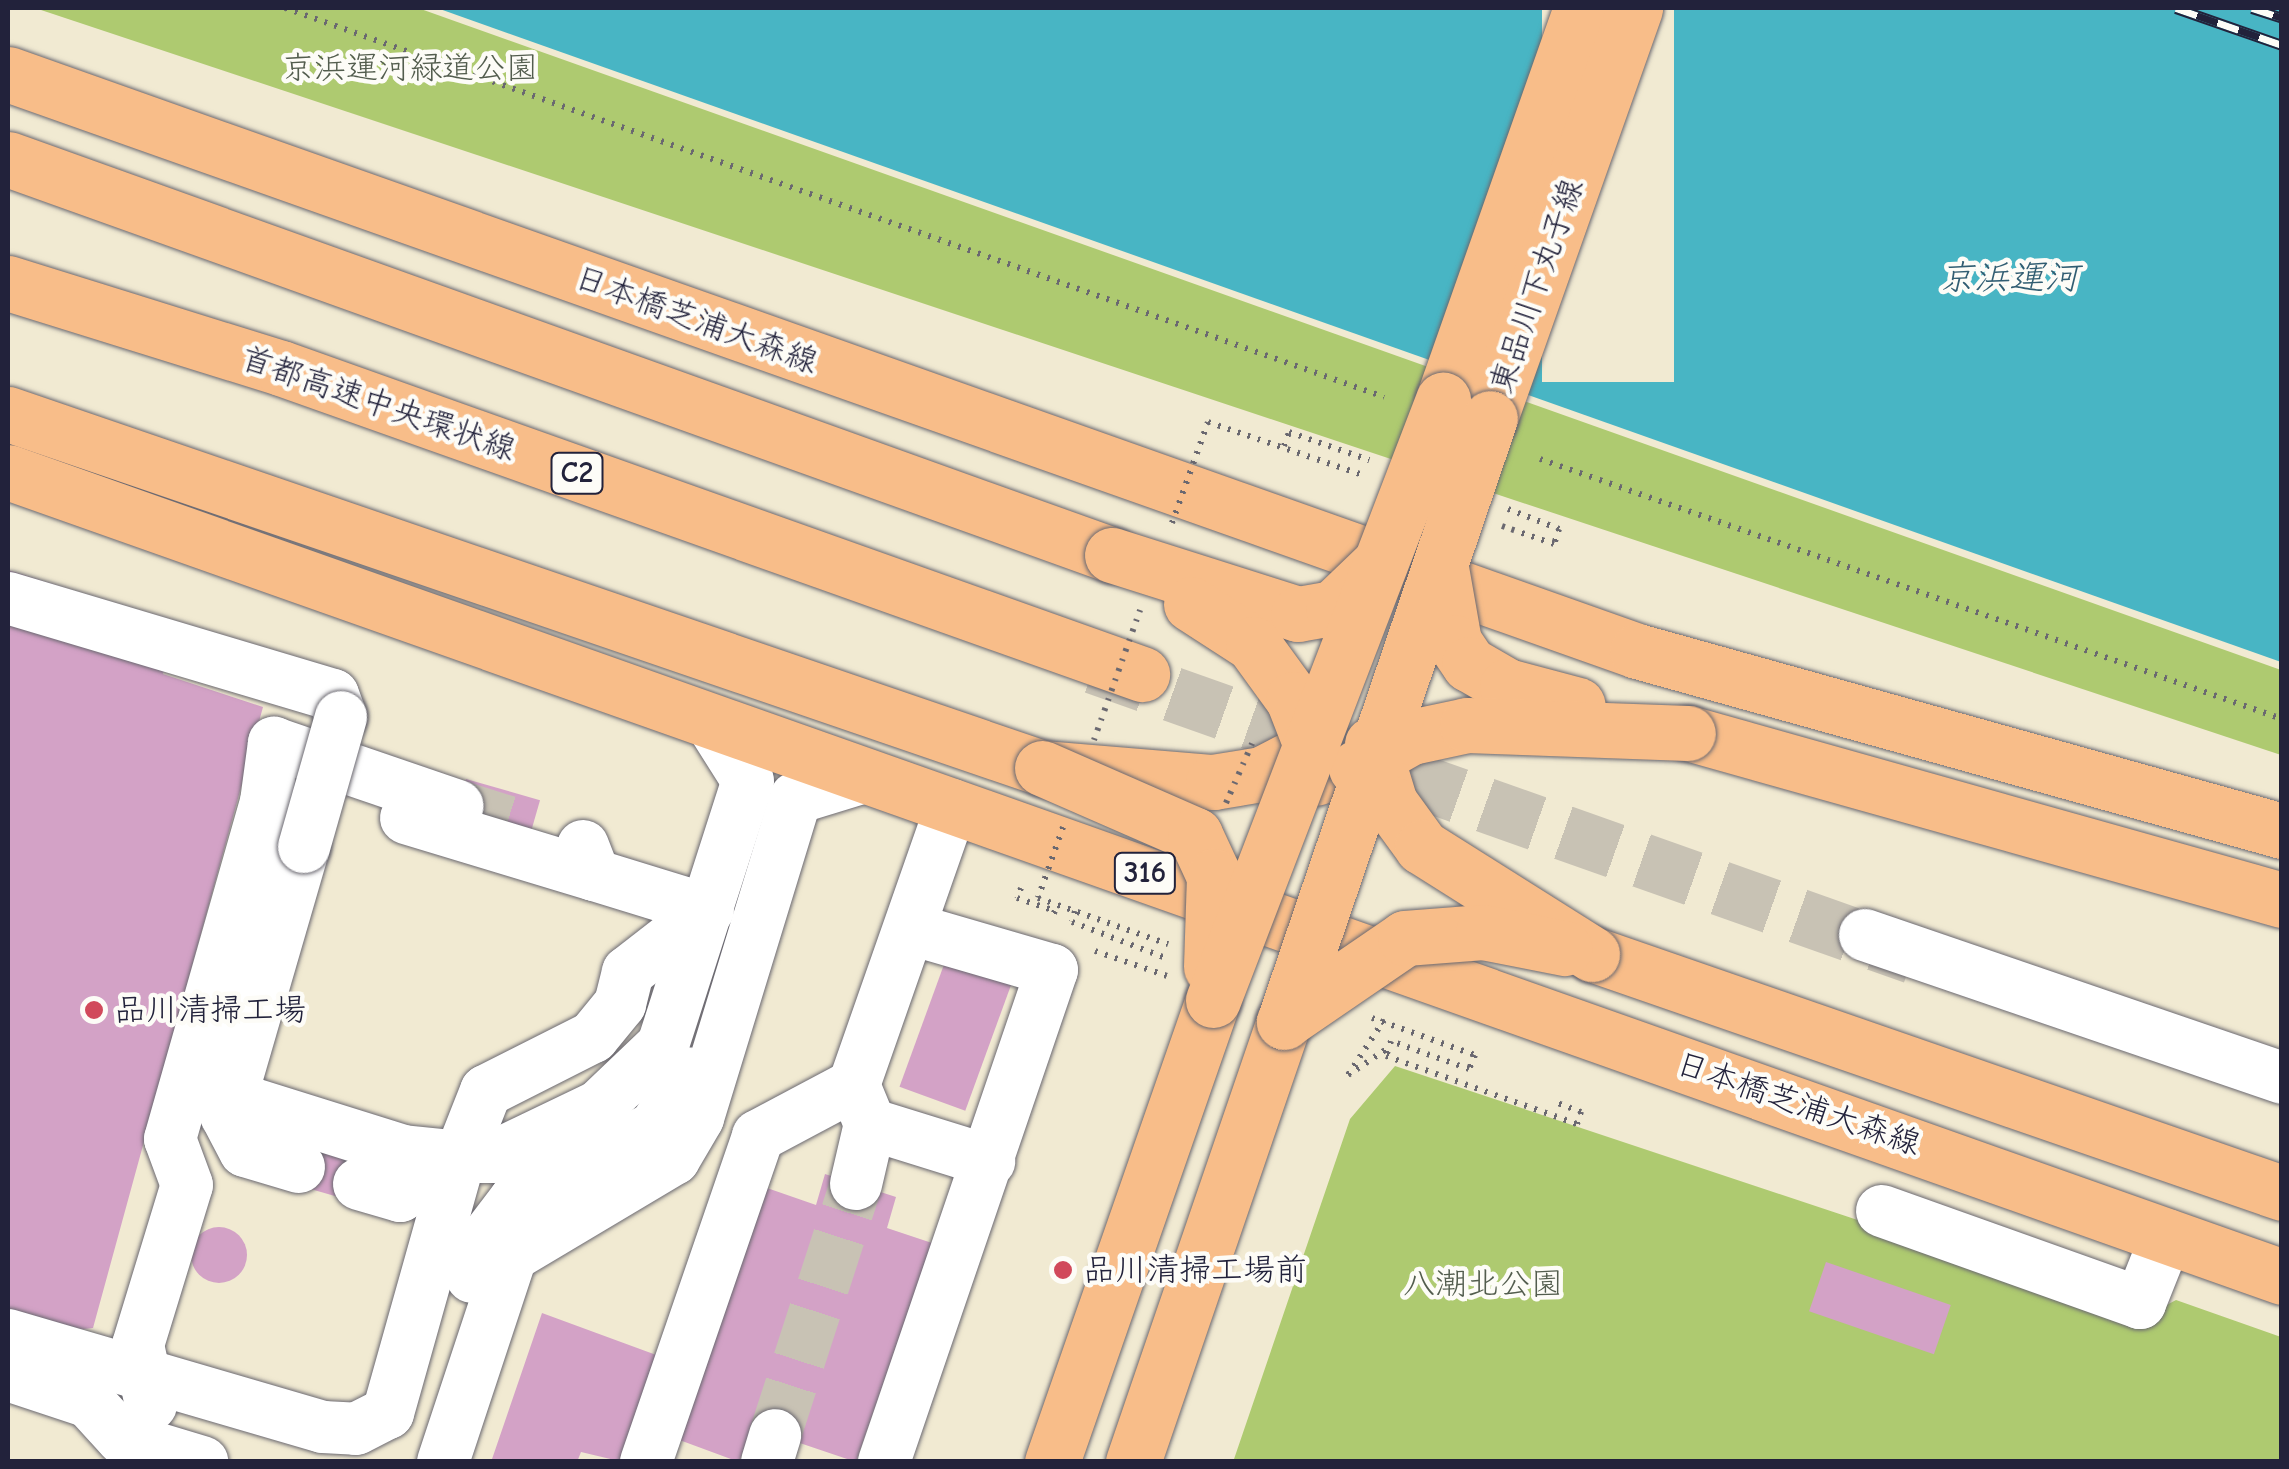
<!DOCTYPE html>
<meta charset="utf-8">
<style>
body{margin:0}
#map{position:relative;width:2289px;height:1469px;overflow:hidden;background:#f1ead2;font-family:"Comic Neue","Klee One",sans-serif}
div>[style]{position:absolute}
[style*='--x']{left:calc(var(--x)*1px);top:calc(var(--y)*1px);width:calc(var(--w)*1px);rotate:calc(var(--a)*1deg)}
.green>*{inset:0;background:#aeca70}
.water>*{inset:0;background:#48b5c4}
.pier>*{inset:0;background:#f1ead2;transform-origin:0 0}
.building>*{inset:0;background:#d3a2c6;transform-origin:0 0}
.round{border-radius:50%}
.minor-tunnel>*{height:52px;margin-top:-26px;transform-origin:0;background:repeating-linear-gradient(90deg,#c8c2b4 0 52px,transparent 0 78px)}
.highway-tunnel>*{height:55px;margin-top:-27.5px;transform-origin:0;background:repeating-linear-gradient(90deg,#c8c2b4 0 55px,transparent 0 83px)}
.path>*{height:6px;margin-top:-3px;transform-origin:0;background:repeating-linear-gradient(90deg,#6a6870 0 2.5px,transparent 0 10.5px)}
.roads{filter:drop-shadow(0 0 2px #6a6870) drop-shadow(0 0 2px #6a6870)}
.minor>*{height:52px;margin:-26px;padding:0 26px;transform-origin:26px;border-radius:26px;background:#fff}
.major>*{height:55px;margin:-27.5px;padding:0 27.5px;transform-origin:27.5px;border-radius:27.5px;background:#f8bd89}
.highway>*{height:55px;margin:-27.5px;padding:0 27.5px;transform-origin:27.5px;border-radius:27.5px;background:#f8bd89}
.rail>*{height:11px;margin-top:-5.5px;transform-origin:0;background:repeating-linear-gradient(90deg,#fdfcf7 0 22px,#22223b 0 44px);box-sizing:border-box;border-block:2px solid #22223b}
.path-bridge>*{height:6px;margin-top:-3px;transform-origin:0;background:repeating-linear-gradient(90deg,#6a6870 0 2.5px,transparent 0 10.5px)}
.bridges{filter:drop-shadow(0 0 2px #6a6870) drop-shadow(0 0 2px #6a6870)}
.minor-bridge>*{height:52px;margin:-26px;padding:0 26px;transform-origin:26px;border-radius:26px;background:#fff}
.major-bridge>*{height:55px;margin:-27.5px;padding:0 27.5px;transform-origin:27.5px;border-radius:27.5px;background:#f8bd89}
.dots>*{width:28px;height:28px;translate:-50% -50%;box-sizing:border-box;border:5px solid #fdfcf7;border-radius:50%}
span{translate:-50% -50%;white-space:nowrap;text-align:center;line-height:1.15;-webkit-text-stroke:9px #fdfcf7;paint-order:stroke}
.shield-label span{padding:2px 8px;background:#fdfcf7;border:2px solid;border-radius:8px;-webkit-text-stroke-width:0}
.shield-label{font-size:30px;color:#22223b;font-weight:700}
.park-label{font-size:32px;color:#535d4e}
.street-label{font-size:32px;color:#22223b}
.poi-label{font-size:32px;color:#22223b}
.left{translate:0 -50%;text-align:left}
.water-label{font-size:35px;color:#315d72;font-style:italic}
.frame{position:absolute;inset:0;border:10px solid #22223b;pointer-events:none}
</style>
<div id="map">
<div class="green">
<i style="clip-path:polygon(35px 8px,418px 8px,2281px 670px,2281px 755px)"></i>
<i style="clip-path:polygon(1395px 1066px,2146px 1316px,2176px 1300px,2281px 1337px,2281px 1461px,1233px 1462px,1350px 1119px)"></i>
</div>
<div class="water">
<i style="clip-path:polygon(437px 8px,2281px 8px,2281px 662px)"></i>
</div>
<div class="pier">
<i style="left:1542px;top:8px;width:132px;height:374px"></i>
</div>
<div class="building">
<i style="clip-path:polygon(8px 570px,176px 623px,163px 674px,263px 707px,93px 1328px,66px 1331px,8px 1314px)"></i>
<i style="left:466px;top:779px;width:77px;height:42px;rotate:16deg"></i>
<i style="left:946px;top:959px;width:70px;height:136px;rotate:20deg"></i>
<i style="left:306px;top:1143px;width:63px;height:43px;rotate:16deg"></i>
<i style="clip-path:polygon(825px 1174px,896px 1197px,887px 1228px,932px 1243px,856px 1462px,752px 1427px,739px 1462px,674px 1438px,761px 1186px,816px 1205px)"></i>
<i class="round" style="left:191px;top:1227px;width:56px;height:56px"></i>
<i style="left:1826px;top:1262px;width:132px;height:52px;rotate:19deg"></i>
<i style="clip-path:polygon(542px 1313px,659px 1356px,623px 1462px,581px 1452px,577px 1462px,491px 1462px)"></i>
</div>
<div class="minor-tunnel">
<i style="--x:458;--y:806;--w:77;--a:17.5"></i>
<i style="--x:775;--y:1435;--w:264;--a:-72.1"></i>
</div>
<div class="highway-tunnel">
<i style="--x:1094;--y:666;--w:869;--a:19.5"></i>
</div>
<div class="path">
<i style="--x:285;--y:8;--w:1166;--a:19.49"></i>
<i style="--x:1284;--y:446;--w:15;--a:-70"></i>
<i style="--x:1289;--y:432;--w:85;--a:19.3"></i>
<i style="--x:1540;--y:459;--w:786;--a:19.31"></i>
<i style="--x:1508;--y:509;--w:55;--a:21.4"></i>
<i style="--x:1559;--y:529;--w:16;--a:108"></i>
<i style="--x:1554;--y:544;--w:37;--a:-161"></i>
<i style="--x:1021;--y:888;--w:11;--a:112"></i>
<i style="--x:1017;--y:898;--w:40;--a:18.9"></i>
<i style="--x:1055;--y:911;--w:10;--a:119"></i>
<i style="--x:1075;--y:911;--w:11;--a:105"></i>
<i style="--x:1072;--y:922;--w:101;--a:21"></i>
<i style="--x:1095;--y:951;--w:76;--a:19.1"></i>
<i style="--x:1475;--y:1055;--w:15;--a:113"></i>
<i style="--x:1469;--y:1069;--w:83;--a:-160.3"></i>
<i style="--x:1391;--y:1041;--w:16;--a:108"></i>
<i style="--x:1386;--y:1056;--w:203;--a:19.6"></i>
<i style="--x:1577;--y:1124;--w:13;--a:-72"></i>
<i style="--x:1581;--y:1112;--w:30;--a:-159"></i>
</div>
<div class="roads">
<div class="minor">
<i style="--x:8;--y:598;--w:339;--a:16.6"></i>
<i style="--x:333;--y:695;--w:23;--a:70"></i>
<i style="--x:952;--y:805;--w:297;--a:109.3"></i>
<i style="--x:854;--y:1085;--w:42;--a:67.7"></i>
<i style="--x:870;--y:1124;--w:125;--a:17.3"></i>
<i style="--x:406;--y:818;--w:196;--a:16.9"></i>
<i style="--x:583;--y:846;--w:31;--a:69"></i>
<i style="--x:594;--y:875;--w:119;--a:17.1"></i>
<i style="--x:1865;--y:935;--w:441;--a:18.9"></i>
<i style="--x:231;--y:1097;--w:180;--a:17.4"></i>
<i style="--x:403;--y:1151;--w:57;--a:6"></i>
<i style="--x:460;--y:1157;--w:71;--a:-68.5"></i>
<i style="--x:486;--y:1091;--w:120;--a:-26.8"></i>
<i style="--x:593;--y:1037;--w:43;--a:-50.7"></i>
<i style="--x:620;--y:1004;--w:33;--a:-76"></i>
<i style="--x:628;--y:972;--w:101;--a:-37.8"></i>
<i style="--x:299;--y:1167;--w:56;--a:-163.5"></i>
<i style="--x:245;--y:1151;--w:41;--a:-117.8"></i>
<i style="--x:226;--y:1115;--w:279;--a:-73.8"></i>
<i style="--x:359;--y:1184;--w:43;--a:16.3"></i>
<i style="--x:400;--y:1196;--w:83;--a:-33.7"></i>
<i style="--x:856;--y:1184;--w:62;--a:-76.9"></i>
<i style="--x:1882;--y:1211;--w:274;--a:19.6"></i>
<i style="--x:2140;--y:1303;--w:73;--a:-68.3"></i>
<i style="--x:472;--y:1277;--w:37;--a:-73"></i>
<i style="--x:483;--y:1242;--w:53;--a:-52.7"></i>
<i style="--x:515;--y:1200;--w:158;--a:-27.5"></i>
<i style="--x:655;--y:1127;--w:63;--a:-58.6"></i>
<i style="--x:8;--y:1335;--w:328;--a:16.3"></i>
<i style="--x:323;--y:1427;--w:33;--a:3"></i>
<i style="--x:356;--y:1429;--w:36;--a:-27"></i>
<i style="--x:388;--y:1413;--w:266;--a:-74.3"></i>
<i style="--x:460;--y:1157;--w:33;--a:0"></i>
<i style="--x:493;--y:1157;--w:118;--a:-25.7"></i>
<i style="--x:599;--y:1106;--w:88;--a:-43.6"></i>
<i style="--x:663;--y:1045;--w:277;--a:-72.2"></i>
<i style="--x:748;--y:781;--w:71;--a:-122.3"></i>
<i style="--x:8;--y:1375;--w:85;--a:18.4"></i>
<i style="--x:89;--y:1402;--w:49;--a:47.5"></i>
<i style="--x:122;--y:1438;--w:84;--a:16.7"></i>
<i style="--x:151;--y:1405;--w:61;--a:-102.2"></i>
<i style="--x:138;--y:1345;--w:167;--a:-73"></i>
<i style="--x:187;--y:1185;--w:49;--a:-110.3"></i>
<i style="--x:170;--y:1139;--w:350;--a:-74.1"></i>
<i style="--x:266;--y:802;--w:60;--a:-82.3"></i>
<i style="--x:274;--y:743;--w:194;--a:18.9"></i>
<i style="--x:443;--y:1462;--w:217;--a:-71.7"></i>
<i style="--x:511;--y:1256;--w:190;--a:-30.8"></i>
<i style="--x:674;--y:1159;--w:48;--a:-59.7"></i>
<i style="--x:698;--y:1118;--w:335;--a:-73"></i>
<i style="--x:796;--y:798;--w:75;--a:-17"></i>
<i style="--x:646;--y:1462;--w:345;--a:-71"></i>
<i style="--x:758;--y:1136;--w:109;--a:-28"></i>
<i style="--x:767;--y:1462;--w:28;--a:-73"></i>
<i style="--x:884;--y:1462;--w:520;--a:-71.15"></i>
<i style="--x:1052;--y:970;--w:144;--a:-163.8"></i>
</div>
<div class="major">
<i style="--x:8;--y:74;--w:1728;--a:19.5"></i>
<i style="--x:1637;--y:651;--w:670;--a:15.59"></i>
<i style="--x:8;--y:159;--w:1173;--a:19.73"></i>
<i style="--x:1443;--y:400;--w:416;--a:-70.6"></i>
<i style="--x:8;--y:414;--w:1093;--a:18.9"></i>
<i style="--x:1042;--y:768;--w:172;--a:4.7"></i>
<i style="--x:1213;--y:782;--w:50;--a:-9.3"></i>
<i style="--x:1262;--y:774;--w:56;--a:-27.5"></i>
<i style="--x:1312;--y:748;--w:30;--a:81"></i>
<i style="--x:1490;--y:418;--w:435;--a:-70.5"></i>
<i style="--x:8;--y:472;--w:2412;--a:19.49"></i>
<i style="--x:1688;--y:733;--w:617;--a:15.7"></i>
<i style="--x:1592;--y:954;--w:730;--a:19.1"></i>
<i style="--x:1052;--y:1462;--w:489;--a:-70.8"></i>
<i style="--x:1133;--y:1462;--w:465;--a:-71.1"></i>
</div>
<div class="highway">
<i style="--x:8;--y:283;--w:286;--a:17.3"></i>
<i style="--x:281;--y:368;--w:914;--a:19.57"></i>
</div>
</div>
<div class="rail">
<i style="--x:2176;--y:8;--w:112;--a:19.2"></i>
<i style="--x:2252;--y:8;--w:32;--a:18"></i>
</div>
<div class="path-bridge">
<i style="--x:1172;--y:523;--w:107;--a:-70.4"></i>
<i style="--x:1208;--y:422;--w:164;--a:18.9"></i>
<i style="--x:1502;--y:526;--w:18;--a:19"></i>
<i style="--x:1094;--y:740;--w:138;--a:-70.5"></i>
<i style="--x:1226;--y:803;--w:72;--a:-66.3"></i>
<i style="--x:1063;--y:827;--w:75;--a:109.4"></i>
<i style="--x:1038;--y:898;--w:138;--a:19.5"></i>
<i style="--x:1372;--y:1018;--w:109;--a:19.8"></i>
<i style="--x:1384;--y:1020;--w:66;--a:123.2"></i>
<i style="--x:1348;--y:1075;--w:48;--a:-34"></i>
</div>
<div class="bridges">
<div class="minor-bridge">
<i style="--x:304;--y:847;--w:135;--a:-74.1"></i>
</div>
<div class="major-bridge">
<i style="--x:1112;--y:555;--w:195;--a:17.6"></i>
<i style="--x:1298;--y:614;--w:36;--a:-10"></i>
<i style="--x:1333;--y:608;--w:65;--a:-43.8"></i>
<i style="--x:1441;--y:568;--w:75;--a:80"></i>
<i style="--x:1454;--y:642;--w:27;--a:56"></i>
<i style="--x:1469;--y:664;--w:44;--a:30.1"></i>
<i style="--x:1507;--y:686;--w:73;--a:15"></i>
<i style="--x:1191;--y:604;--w:74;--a:32.8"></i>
<i style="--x:1253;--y:644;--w:68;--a:54"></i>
<i style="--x:1293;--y:699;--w:53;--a:68.8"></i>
<i style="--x:1372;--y:744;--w:62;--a:73"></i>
<i style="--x:1390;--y:803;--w:54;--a:54"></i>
<i style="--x:1422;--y:847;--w:201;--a:32.2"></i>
<i style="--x:1042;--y:768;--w:167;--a:23.6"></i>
<i style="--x:1195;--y:835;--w:45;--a:65.1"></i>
<i style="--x:1214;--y:876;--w:91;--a:91.9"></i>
<i style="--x:1356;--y:768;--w:63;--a:-29.4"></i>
<i style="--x:1411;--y:737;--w:57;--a:-12.1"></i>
<i style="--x:1467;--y:725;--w:221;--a:2.1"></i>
<i style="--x:1213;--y:1000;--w:643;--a:-69.03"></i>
<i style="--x:1284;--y:1021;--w:147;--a:-34.4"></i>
<i style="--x:1405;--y:938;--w:78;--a:-4.4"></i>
<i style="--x:1483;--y:932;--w:83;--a:11.2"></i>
<i style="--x:1284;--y:1022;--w:638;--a:-71.17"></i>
</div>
</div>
<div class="dots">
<i style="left:94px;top:1010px;background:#d1495b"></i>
<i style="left:1063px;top:1270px;background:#d1495b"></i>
</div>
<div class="shield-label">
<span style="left:577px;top:473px">C2</span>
<span style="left:1145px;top:873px">316</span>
</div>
<div class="park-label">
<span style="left:410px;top:68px">京浜運河緑道公園</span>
<span style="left:1483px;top:1284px">八潮北公園</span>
</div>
<div class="street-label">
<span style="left:1537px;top:286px;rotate:-71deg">東品川下丸子線</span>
<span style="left:696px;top:320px;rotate:20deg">日本橋芝浦大森線</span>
<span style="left:378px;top:404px;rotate:19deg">首都高速中央環状線</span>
<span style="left:1798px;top:1104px;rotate:19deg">日本橋芝浦大森線</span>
</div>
<div class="poi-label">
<span class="left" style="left:114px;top:1010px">品川清掃工場</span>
<span class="left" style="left:1083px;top:1270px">品川清掃工場前</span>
</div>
<div class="water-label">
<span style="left:2009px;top:278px">京浜運河</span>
</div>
<div class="frame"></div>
</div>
